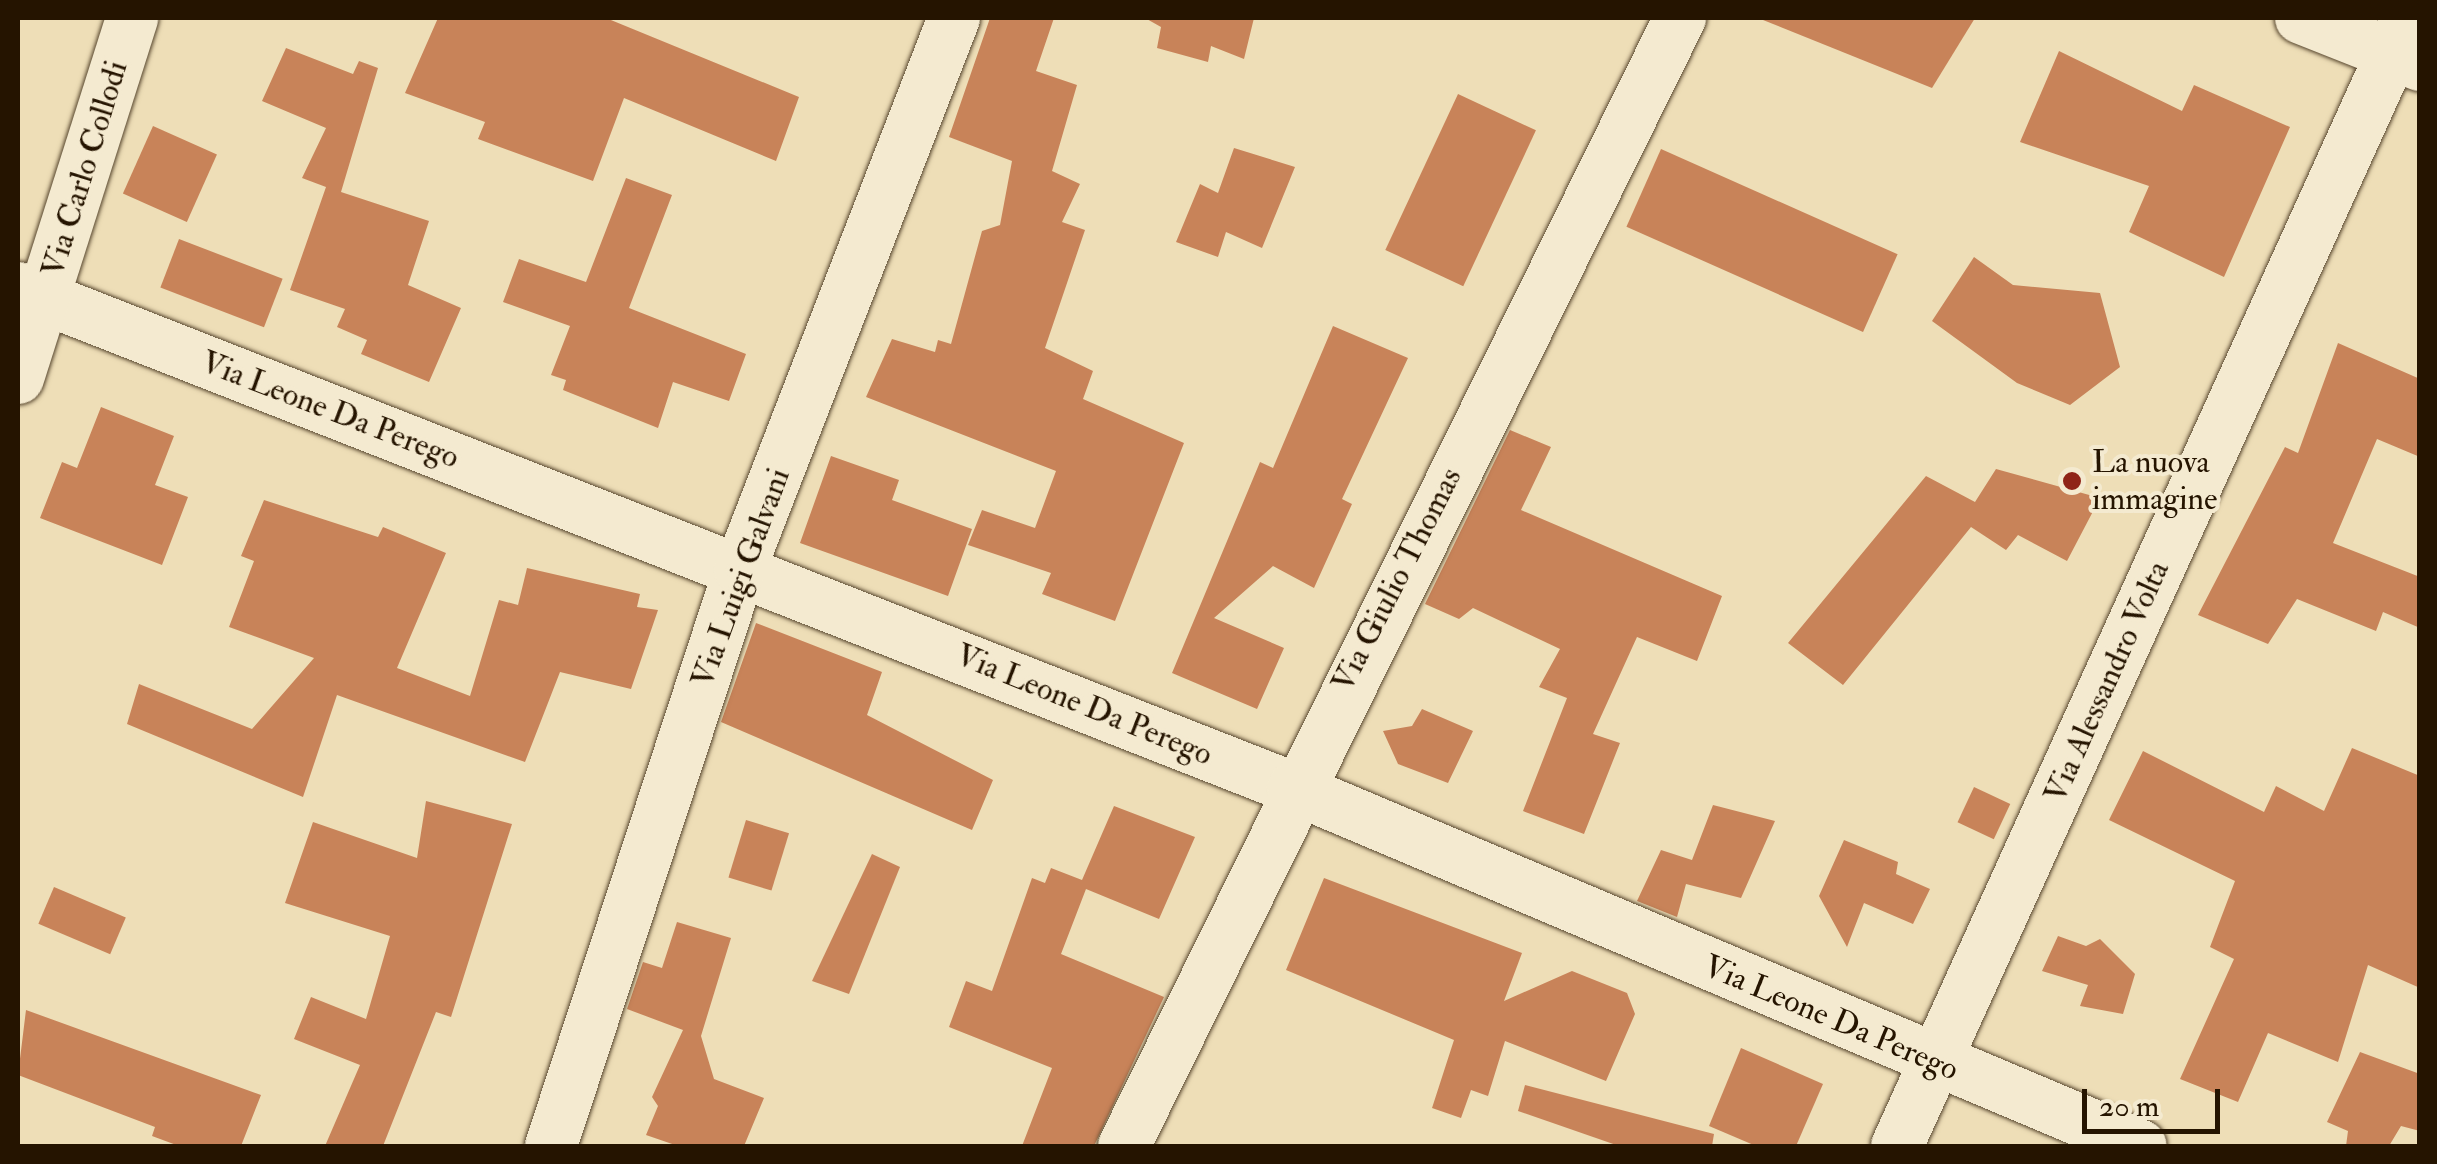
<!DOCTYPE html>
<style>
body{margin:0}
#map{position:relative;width:2437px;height:1164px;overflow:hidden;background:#eedeb7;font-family:"IM FELL Double Pica",serif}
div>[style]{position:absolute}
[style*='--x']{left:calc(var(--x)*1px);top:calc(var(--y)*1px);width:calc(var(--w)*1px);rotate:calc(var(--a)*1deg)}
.building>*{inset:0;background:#c88359;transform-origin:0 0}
.roads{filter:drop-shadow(0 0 2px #57462e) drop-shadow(0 0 2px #57462e)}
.minor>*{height:52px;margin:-26px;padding:0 26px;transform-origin:26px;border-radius:26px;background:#f4ead0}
.dots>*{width:28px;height:28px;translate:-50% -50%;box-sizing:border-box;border:5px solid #f4ead0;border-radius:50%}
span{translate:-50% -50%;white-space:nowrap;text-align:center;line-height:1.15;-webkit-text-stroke:8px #f4ead0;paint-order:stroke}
.street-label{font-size:32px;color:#251400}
.poi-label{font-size:32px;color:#251400}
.left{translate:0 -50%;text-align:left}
.frame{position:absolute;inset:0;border:20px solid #251400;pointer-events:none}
.scale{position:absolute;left:2082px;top:1089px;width:138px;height:45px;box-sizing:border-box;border:5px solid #251400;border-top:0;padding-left:12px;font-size:30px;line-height:35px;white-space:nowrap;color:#251400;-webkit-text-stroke:8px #f4ead0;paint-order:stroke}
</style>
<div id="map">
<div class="building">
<i style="clip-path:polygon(438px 18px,606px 18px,799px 97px,776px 161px,624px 98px,593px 181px,478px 139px,485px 122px,405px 93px)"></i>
<i style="clip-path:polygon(990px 18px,1054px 18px,1036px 71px,1077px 85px,1052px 171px,1080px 184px,1062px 222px,1085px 230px,1045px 348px,1093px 371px,1083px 399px,1184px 443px,1115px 621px,1042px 594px,1051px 573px,968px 545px,982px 510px,1035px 528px,1056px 471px,866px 397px,892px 339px,935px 352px,938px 340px,951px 344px,982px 231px,1000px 225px,1012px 161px,949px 137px)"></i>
<i style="clip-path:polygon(1145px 18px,1254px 18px,1244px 59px,1211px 46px,1208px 62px,1157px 48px,1161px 27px)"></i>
<i style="clip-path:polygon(1758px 18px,1975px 18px,1932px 88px)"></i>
<i style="clip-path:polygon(286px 48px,353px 74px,359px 61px,378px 68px,341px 192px,429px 221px,408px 285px,461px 308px,429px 382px,361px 354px,367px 340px,337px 327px,345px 309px,290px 290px,326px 187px,302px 178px,326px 128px,262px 101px)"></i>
<i style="clip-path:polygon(2059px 51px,2182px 111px,2194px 85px,2290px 127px,2224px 277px,2129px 232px,2149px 186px,2020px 142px)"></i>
<i style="left:1458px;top:94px;width:86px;height:172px;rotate:25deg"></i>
<i style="left:153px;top:126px;width:70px;height:74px;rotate:24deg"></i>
<i style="clip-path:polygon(1234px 148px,1295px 167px,1262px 248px,1226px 232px,1218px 257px,1176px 242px,1200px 184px,1218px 193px)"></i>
<i style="left:1661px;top:149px;width:259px;height:85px;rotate:24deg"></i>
<i style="clip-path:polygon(626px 178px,672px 195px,629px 308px,746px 354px,729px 401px,673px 382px,658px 428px,563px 390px,566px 380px,551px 375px,570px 326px,503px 302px,519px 259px,586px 282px)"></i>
<i style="left:179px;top:239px;width:111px;height:52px;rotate:21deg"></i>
<i style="clip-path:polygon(1974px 257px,2013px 285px,2100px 293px,2120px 367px,2070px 405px,2017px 383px,1932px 321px)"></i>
<i style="clip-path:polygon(1333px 326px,1408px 358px,1342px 499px,1352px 504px,1314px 588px,1273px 566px,1214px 618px,1284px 648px,1257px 709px,1172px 673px,1260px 462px,1273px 468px)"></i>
<i style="clip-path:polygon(2338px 343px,2420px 379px,2420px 457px,2377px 439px,2333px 543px,2420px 577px,2420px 628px,2383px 612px,2376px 631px,2297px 599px,2268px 644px,2198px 615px,2285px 447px,2298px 453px)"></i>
<i style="clip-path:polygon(101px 407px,174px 436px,155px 485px,188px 497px,162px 565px,40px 518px,62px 462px,77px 468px)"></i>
<i style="clip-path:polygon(1510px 430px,1551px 447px,1521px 510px,1722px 596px,1697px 661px,1637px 637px,1593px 734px,1620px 743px,1584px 834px,1523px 811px,1567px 698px,1539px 687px,1560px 649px,1473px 608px,1459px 619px,1425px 604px)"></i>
<i style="clip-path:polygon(831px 456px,899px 480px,892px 500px,972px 529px,948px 596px,800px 543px)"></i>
<i style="clip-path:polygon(1996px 469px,2100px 498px,2067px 561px,2018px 535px,2006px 550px,1971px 527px,1843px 685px,1788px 643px,1926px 476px,1975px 502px)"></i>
<i style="clip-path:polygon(264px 500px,378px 537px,383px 527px,446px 553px,397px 668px,470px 696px,499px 600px,518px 605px,527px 568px,640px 594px,637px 607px,658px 610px,631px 689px,560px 672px,525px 762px,337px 695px,303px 797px,127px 724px,139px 684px,252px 729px,314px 658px,229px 627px,254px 561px,241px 556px)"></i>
<i style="clip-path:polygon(756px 623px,882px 672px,867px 715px,993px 780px,972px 830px,721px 722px)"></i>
<i style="clip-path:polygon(1422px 709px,1473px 731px,1448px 783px,1398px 764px,1383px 731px,1412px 726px)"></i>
<i style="clip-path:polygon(2352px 748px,2420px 776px,2420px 988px,2368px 965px,2338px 1062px,2268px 1033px,2238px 1102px,2180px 1079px,2234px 959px,2210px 947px,2235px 881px,2109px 820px,2143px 751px,2264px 812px,2276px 786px,2324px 811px)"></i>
<i style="left:1974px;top:787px;width:40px;height:39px;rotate:25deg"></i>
<i style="clip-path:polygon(426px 801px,512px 824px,451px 1017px,436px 1012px,383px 1146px,325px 1146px,360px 1065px,294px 1039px,311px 997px,366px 1019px,390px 936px,285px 903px,313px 822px,417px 858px)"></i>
<i style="clip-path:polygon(1713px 805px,1775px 821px,1741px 898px,1686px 884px,1677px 917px,1637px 901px,1661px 850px,1692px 860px)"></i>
<i style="clip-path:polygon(1114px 806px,1195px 837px,1159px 919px,1086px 889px,1061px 954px,1164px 997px,1094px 1146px,1022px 1146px,1052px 1068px,949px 1027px,966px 981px,992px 991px,1032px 878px,1045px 883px,1051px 868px,1082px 880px)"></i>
<i style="left:746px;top:820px;width:45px;height:60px;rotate:17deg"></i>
<i style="clip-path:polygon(1844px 840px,1898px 862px,1896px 874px,1930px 889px,1913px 924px,1864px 903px,1847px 947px,1819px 896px)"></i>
<i style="clip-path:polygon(872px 854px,900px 867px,849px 994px,812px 981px)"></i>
<i style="clip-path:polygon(1324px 878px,1522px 953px,1504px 1001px,1572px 971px,1627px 993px,1635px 1014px,1606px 1081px,1505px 1041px,1488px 1096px,1471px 1090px,1461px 1118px,1432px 1108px,1454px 1040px,1286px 970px)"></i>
<i style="left:54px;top:887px;width:78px;height:40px;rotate:23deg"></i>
<i style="clip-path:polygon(677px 922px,731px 938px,701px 1036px,714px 1079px,764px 1098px,744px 1146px,678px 1146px,646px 1135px,658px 1106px,652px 1097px,683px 1030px,627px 1009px,643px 962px,662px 968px)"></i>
<i style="clip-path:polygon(2058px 936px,2086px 946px,2100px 939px,2135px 974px,2123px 1014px,2080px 1006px,2088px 985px,2042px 971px)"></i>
<i style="clip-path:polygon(26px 1010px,261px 1095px,241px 1146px,179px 1146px,152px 1136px,155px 1127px,18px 1075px)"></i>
<i style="clip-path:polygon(1741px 1048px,1823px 1084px,1796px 1146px,1756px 1146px,1709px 1126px)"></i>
<i style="clip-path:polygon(2360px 1052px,2420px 1074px,2420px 1131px,2401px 1126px,2389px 1146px,2346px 1146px,2348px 1131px,2327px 1122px)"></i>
<i style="clip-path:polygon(1525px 1085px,1714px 1134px,1712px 1146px,1619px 1146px,1518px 1111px)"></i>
</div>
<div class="roads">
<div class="minor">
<i style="--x:2301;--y:18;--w:128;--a:21.6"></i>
<i style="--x:18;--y:288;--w:1370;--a:21.41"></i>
<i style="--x:1293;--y:788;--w:920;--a:22.89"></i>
<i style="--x:18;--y:378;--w:378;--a:-72.4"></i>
<i style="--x:551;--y:1146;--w:607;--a:-71.86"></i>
<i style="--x:740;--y:569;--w:591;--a:-68.77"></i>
<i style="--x:1124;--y:1146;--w:1258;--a:-63.76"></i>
<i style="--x:1897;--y:1146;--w:1238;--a:-65.63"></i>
</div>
</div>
<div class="dots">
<i style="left:2072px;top:481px;background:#8f2418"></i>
</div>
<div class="street-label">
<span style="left:85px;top:169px;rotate:-73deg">Via Carlo Collodi</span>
<span style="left:330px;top:410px;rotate:21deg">Via Leone Da Perego</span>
<span style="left:741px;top:578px;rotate:-70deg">Via Luigi Galvani</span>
<span style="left:1397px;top:580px;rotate:-63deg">Via Giulio Thomas</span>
<span style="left:2107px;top:682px;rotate:-66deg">Via Alessandro Volta</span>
<span style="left:1084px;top:705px;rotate:22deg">Via Leone Da Perego</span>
<span style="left:1831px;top:1018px;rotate:23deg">Via Leone Da Perego</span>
</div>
<div class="poi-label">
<span class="left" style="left:2092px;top:481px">La nuova<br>immagine</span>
</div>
<div class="frame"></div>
<div class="scale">20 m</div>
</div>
